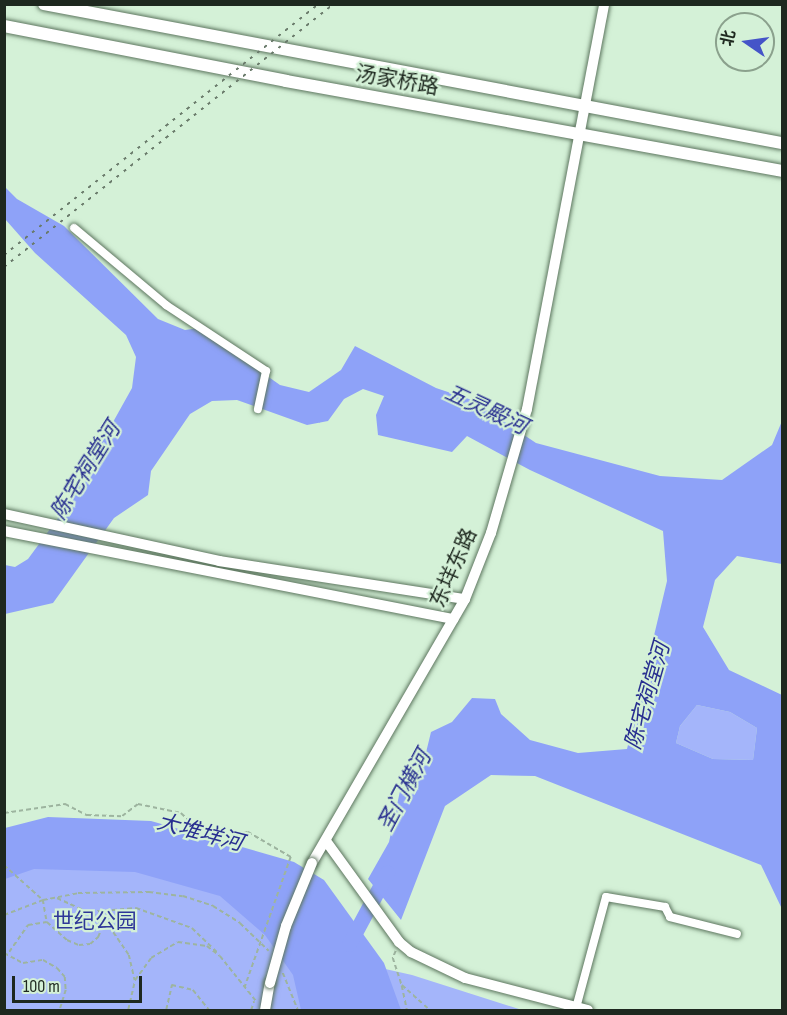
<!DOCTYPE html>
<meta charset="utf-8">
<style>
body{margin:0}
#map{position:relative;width:787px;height:1015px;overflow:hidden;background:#d4f1d7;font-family:"Sofia Sans Condensed","Noto Sans SC",sans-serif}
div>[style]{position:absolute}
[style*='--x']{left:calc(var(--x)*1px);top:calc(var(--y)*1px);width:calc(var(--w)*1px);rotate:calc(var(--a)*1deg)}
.green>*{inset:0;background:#a4b5fa}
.water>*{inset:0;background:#8ea2f8}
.river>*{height:15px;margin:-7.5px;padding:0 7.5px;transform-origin:7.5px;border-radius:7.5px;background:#8ea2f8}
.path>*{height:1.5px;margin-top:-0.75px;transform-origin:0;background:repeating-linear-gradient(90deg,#9db49f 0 4.5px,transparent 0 7.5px)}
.roads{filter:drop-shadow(0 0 2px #5d765f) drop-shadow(0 0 2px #5d765f)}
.street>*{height:8px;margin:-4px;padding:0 4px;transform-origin:4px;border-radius:4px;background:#fff}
.secondary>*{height:10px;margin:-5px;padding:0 5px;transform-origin:5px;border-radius:5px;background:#fff}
.primary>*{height:12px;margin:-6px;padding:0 6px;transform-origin:6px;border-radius:6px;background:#fff}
.rail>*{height:2px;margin-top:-1px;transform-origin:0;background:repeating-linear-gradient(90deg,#697a6a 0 3px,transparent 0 9px)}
.bridges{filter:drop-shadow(0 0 2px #5d765f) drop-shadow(0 0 2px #5d765f)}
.secondary-bridge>*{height:10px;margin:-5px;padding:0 5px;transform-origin:5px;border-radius:5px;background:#fff}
span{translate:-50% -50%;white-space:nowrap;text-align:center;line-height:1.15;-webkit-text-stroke:4.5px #d4f1d7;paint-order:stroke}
.street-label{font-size:21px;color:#1e281f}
.park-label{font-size:21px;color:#2e3798}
.water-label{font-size:22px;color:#282f90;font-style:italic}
.frame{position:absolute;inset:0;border:6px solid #1e281f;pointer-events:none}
.north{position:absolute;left:715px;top:12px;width:60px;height:60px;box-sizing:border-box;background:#d4f1d7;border:2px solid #8ba18d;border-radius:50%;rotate:283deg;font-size:16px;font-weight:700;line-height:24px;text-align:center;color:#1e281f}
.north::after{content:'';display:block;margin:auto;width:21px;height:27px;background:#4554c8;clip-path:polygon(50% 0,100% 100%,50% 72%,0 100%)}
.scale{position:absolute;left:12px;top:976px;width:130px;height:27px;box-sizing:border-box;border:3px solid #1e281f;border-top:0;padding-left:8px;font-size:18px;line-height:21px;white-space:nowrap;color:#1e281f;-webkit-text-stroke:4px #d4f1d7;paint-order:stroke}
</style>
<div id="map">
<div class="green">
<i style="clip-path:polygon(697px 705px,730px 712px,757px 728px,753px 760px,713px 759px,676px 743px,680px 726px)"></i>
<i style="clip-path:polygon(4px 835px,217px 846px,363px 964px,412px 975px,522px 1010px,5px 1010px)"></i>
</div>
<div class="water">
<i style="clip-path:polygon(evenodd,4px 186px,17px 199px,64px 226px,158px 319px,185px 330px,199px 328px,280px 385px,309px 392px,341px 370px,355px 346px,436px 388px,472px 400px,536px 443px,660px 476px,722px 480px,772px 445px,782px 421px,782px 564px,737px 556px,715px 580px,703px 627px,729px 670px,782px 695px,782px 909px,761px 865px,535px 776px,491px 775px,445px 806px,401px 920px,368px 879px,389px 842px,400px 791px,423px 765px,431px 732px,452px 722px,472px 698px,495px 699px,501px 714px,530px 740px,578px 753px,627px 749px,667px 581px,663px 531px,530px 470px,467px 436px,452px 452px,378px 435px,376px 415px,384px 396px,363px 389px,344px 399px,328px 421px,307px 425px,237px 400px,212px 401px,190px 414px,151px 471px,148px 495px,114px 518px,53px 603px,5px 614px,5px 565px,15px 567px,28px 559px,64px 510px,132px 388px,136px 357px,126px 335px,35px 253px,5px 219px,4px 186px,697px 705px,730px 712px,757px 728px,753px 760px,713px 759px,676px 743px,680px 726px,697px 705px)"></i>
<i style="clip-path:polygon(48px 817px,151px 821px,294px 862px,324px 880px,384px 963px,401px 1010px,301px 1010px,293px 975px,265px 935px,220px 896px,135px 872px,34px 869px,5px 879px,5px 828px)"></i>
</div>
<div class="river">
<i style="--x:349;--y:944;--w:81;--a:-61.8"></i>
</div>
<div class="path">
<i style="--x:4;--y:813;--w:62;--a:-8.4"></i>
<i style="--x:65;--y:804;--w:25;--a:27"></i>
<i style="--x:87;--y:815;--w:35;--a:2"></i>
<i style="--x:122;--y:816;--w:20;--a:-37"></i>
<i style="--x:138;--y:804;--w:44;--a:11.8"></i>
<i style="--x:181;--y:813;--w:21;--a:43"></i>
<i style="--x:196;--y:827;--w:34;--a:15"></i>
<i style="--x:229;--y:836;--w:19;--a:-12"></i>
<i style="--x:248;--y:832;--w:50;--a:30.2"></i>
<i style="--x:291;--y:857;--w:138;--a:109.5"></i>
<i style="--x:4;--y:865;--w:52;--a:41.9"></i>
<i style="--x:43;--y:900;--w:22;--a:80"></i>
<i style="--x:57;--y:898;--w:53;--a:24.6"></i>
<i style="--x:105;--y:920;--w:42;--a:55.6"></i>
<i style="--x:129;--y:955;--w:26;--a:77"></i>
<i style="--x:90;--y:912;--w:46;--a:-5"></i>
<i style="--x:136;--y:908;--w:59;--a:19.7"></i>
<i style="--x:192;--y:928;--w:35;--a:44"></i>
<i style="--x:4;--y:915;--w:42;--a:-21"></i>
<i style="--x:43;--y:900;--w:36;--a:-11"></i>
<i style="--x:78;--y:893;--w:71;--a:-0.8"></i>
<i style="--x:149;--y:892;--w:34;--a:7"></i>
<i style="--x:183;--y:896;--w:32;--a:18"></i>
<i style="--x:213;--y:906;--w:32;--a:32"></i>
<i style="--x:240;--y:923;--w:40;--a:44"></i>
<i style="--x:396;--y:951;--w:8;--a:113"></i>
<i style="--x:393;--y:958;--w:28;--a:72"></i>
<i style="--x:402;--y:985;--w:38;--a:42"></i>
<i style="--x:9;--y:952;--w:33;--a:-55"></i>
<i style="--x:28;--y:925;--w:19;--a:-9"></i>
<i style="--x:47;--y:922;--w:27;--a:42"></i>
<i style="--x:67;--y:940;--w:13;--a:23"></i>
<i style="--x:79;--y:945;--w:11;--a:-5"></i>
<i style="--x:90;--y:944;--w:11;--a:-41"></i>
<i style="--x:98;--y:937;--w:18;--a:-68"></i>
<i style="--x:4;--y:953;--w:21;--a:28"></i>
<i style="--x:23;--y:963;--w:20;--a:-9"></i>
<i style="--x:43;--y:960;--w:16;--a:30"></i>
<i style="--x:57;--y:968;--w:12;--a:48"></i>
<i style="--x:65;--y:977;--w:13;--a:86"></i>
<i style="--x:66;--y:990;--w:21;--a:107"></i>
<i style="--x:283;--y:973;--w:40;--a:68"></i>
<i style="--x:402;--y:986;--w:25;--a:78"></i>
<i style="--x:128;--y:1010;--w:31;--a:-77"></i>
<i style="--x:135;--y:980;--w:27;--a:-54"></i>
<i style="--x:151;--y:958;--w:31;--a:-31"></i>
<i style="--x:178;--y:942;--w:29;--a:8"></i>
<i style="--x:207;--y:946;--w:16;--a:38"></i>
<i style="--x:220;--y:956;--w:58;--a:51.3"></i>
<i style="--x:166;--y:1010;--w:26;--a:-77"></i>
<i style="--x:172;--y:985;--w:22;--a:13"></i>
<i style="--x:193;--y:990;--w:26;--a:51"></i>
<i style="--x:251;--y:1010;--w:9;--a:-72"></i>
</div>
<div class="roads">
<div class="street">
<i style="--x:74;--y:228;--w:120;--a:39.9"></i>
<i style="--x:166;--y:305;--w:120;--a:33.4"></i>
<i style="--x:266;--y:371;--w:39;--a:102"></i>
<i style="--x:576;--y:1008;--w:115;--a:-74.9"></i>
<i style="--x:606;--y:897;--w:60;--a:9.6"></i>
<i style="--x:665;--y:907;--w:11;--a:63"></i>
<i style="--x:670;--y:917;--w:69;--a:14.2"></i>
</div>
<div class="secondary">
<i style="--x:4;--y:514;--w:220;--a:12.3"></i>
<i style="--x:219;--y:561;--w:249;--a:8.8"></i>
<i style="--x:4;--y:531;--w:458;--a:11.1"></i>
<i style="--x:326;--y:841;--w:125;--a:54.1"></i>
<i style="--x:399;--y:942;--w:16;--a:40"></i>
<i style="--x:411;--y:952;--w:60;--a:25.7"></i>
<i style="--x:465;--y:978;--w:127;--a:14.6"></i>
<i style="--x:312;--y:863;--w:305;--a:-59.9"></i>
<i style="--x:465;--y:599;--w:71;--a:-68.5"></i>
<i style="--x:491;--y:533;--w:129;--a:-73.8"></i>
<i style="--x:527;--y:409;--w:412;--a:-79.2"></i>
<i style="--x:265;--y:1010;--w:27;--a:-80"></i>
</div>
<div class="primary">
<i style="--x:44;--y:4;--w:751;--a:10.67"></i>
<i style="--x:4;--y:26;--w:287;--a:11"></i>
<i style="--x:286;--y:81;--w:504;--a:10.28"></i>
</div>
</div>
<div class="rail">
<i style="--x:4;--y:255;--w:402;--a:-38.6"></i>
<i style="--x:4;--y:267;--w:422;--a:-38.6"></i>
</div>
<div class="bridges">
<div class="secondary-bridge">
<i style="--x:270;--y:983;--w:59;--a:-74.3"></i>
<i style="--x:286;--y:926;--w:68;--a:-67.6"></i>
</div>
</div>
<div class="street-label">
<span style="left:397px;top:81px;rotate:10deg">汤家桥路</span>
<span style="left:454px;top:568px;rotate:-66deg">东垟东路</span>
</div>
<div class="park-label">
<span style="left:95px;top:922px">世纪公园</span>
</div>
<div class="water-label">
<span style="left:486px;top:410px;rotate:25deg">五灵殿河</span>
<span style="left:86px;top:471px;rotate:-58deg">陈宅祠堂河</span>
<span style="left:648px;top:696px;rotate:-74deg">陈宅祠堂河</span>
<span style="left:405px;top:791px;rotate:-62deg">圣门横河</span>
<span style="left:200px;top:833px;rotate:15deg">大堆垟河</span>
</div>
<div class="frame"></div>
<div class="north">北</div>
<div class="scale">100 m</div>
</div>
